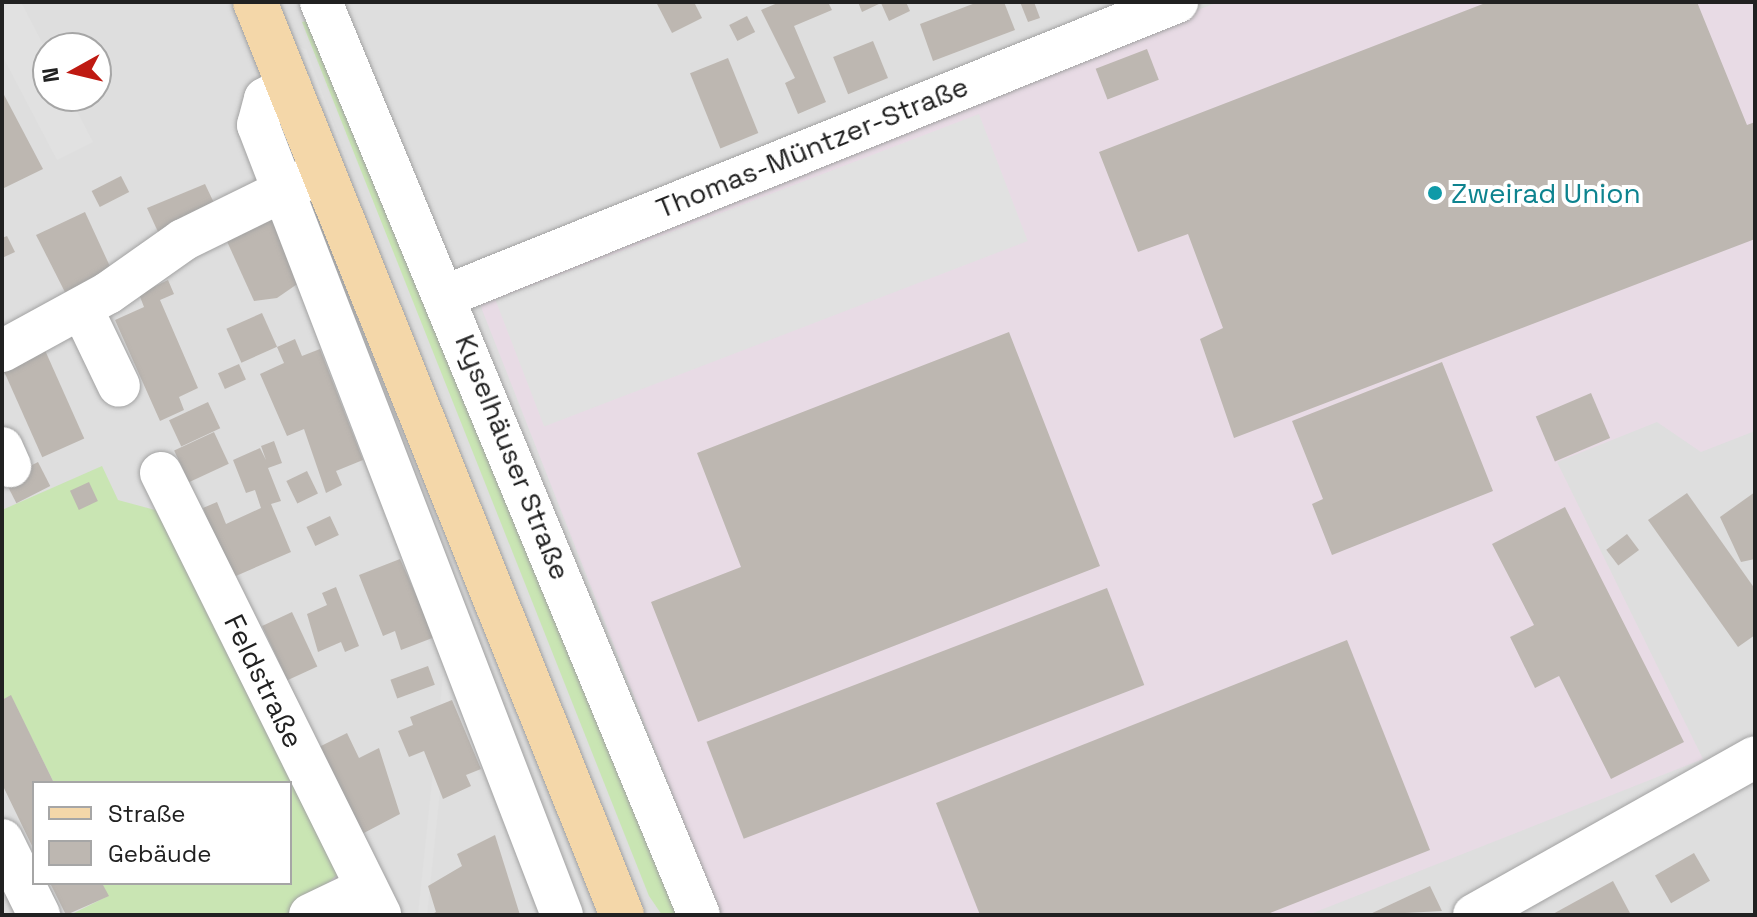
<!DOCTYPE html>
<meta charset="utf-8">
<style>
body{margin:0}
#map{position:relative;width:1757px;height:917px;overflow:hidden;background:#f0eee8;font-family:"Space Grotesk",sans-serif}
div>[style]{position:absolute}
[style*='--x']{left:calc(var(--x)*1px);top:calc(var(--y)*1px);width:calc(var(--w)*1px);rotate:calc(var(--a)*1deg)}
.residential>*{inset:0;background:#dedede}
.industrial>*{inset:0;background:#e8dbe5}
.grass>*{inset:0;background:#c9e5b3}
.parking>*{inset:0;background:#e1e1e1;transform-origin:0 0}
.building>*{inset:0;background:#bdb7b1;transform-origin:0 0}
.roads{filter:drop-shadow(0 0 2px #a2a2a2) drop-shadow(0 0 2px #a2a2a2)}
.minor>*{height:42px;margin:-21px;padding:0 21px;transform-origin:21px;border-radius:21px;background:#fff}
.major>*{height:44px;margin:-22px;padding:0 22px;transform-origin:22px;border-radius:22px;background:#f4d7a9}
.dots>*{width:22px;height:22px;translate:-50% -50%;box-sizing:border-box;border:4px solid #fff;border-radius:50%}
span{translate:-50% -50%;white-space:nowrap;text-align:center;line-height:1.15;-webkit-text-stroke:8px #fff;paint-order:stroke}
.street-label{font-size:28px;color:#212121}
.culture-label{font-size:28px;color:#0d838f}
.left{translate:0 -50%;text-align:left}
.frame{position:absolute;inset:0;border:4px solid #212121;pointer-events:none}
.legend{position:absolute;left:32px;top:781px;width:260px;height:104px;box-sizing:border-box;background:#fff;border:2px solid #a6a6a6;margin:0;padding:10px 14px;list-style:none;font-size:24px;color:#212121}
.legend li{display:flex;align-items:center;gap:16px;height:40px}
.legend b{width:40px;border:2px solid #a6a6a6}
.north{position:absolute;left:32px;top:32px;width:80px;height:80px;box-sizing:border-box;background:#fff;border:2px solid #a6a6a6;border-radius:50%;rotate:262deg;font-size:22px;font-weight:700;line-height:32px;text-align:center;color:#212121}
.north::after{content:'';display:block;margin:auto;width:28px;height:36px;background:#bf1a12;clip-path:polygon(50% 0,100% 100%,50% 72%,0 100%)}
</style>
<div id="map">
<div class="residential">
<i style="clip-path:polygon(evenodd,2px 2px,1755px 2px,1755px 915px,2px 915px,2px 2px,48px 48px,96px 48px,96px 96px,48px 96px,48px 48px,2px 2px,34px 783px,290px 783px,290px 883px,34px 883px,34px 783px)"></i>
</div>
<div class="industrial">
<i style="clip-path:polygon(1219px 2px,1755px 2px,1755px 431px,1701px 452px,1657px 422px,1557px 462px,1703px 759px,1308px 915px,720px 915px,479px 302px,1002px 82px)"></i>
</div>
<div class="grass">
<i style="clip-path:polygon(309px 20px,680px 915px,662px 915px,649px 896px,302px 22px)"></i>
<i style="clip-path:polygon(102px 466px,118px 500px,155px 510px,176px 527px,340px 872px,293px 915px,70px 915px,108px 896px,102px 883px,290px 883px,290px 783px,54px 783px,11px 696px,2px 700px,2px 510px)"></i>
</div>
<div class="parking">
<i style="clip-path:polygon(2px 2px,21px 2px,48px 54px,48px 96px,69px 96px,93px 142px,57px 160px,2px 55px)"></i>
<i style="clip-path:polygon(296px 46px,306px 49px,350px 168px,343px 176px)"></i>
<i style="left:979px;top:114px;width:136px;height:518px;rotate:69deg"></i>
<i style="left:351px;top:197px;width:11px;height:141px;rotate:15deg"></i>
<i style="clip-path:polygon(415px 356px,427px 361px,468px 463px,463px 472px)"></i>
<i style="left:464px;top:477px;width:9px;height:467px;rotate:6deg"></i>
</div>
<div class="building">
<i style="clip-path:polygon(656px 2px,694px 2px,702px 18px,672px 33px)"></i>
<i style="clip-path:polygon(780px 2px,828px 2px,832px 10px,794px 26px,826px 102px,798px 114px,785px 83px,795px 78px,761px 10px)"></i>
<i style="clip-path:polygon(858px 2px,906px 2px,910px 11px,889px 21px,881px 3px,862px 12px)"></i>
<i style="clip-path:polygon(978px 2px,1004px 2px,1015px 30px,933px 61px,920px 24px)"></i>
<i style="clip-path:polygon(1020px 2px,1034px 2px,1040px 18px,1028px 22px)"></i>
<i style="clip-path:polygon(1488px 2px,1697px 2px,1747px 125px,1755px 122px,1755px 239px,1234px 438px,1200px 339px,1223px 328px,1188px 234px,1138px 252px,1099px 152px)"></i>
<i style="left:747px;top:16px;width:18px;height:20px;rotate:63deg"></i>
<i style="left:873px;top:41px;width:40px;height:43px;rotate:68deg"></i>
<i style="left:1147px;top:49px;width:33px;height:55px;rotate:69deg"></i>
<i style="left:728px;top:58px;width:81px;height:41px;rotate:68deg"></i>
<i style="clip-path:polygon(2px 91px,43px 169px,2px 189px)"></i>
<i style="left:121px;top:176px;width:18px;height:33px;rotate:63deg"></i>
<i style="clip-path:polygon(205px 184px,215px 205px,159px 234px,147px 208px)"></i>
<i style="clip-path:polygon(85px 212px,113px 273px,70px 302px,36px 235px)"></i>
<i style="clip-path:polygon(279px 214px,306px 278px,277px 298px,254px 301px,225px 237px)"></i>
<i style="clip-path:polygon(7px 236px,15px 252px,2px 258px,2px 238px)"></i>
<i style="clip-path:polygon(168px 280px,174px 294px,160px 300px,198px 388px,179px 397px,184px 410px,160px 421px,115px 320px,144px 307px,139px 294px)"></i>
<i style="left:262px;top:313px;width:37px;height:39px;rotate:66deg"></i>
<i style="clip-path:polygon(1009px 332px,1100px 566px,698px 722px,651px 602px,741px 567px,697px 453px)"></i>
<i style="clip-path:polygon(295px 339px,302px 356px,320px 349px,363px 460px,336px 471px,342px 485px,326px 493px,304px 429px,287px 436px,260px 374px,284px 363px,277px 347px)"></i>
<i style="left:44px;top:348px;width:99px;height:46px;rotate:66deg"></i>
<i style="clip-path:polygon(1442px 362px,1493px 491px,1332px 555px,1312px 504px,1323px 499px,1292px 421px)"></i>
<i style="left:239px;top:364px;width:17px;height:23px;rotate:66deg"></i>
<i style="left:1591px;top:393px;width:49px;height:60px;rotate:67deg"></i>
<i style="left:208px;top:402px;width:29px;height:43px;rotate:65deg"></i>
<i style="left:214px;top:432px;width:35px;height:44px;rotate:65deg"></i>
<i style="clip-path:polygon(274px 441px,282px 463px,268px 468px,281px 501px,271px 504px,291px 552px,229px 579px,203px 508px,217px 502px,226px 524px,261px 508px,255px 490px,246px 493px,233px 460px,260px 448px,266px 460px,261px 446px)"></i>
<i style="left:38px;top:462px;width:27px;height:38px;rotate:63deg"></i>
<i style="left:307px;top:471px;width:25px;height:23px;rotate:64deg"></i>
<i style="left:89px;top:482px;width:21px;height:21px;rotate:65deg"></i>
<i style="clip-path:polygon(1755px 492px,1755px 559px,1741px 562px,1720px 517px)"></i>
<i style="clip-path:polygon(1687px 493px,1755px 589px,1755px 635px,1738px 647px,1648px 520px)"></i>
<i style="clip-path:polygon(1565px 507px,1684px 742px,1611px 779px,1559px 676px,1535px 688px,1510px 637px,1534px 625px,1492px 544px)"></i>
<i style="left:330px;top:516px;width:21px;height:26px;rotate:65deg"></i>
<i style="left:1627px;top:534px;width:20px;height:26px;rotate:53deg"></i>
<i style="clip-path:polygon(400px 559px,435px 637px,401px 650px,395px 631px,383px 636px,359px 575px)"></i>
<i style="clip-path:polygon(336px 587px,359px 646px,345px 652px,341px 642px,318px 652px,307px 614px,327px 605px,322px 593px)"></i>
<i style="left:1107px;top:588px;width:104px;height:429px;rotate:69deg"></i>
<i style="left:292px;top:612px;width:60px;height:33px;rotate:65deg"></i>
<i style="clip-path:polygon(1347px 640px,1430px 850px,1265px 915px,980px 915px,936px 803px)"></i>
<i style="left:428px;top:666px;width:20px;height:40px;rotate:70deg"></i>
<i style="clip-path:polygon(11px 695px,54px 783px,34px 783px,34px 850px,2px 784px,2px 700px)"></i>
<i style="clip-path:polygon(452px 700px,481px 769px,466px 775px,471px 786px,443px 799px,424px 751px,409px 757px,398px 731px,413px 725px,410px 717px)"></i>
<i style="clip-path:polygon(347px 733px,359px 758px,379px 748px,400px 814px,362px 834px,319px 747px)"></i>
<i style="clip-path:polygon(495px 835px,520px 915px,430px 915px,436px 912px,428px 886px,462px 866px,457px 854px)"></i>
<i style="left:1694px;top:853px;width:32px;height:45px;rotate:60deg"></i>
<i style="clip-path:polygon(1613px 881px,1631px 915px,1551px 915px)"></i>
<i style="clip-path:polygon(50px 883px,102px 883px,109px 896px,66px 915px)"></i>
<i style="clip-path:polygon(1430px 886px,1442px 911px,1368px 915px)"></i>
</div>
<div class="roads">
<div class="minor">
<i style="--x:321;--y:2;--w:988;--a:67.51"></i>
<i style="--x:290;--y:86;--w:28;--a:153"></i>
<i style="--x:265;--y:99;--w:27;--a:105"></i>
<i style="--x:258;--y:125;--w:846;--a:68.95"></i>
<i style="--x:448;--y:295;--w:786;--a:-21.9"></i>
<i style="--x:82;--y:309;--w:85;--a:64.3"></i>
<i style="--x:2;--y:351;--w:121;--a:-28.7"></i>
<i style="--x:108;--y:293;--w:92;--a:-35.2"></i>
<i style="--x:183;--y:240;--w:138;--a:-26.2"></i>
<i style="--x:2;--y:448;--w:20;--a:66"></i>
<i style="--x:161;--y:473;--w:493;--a:63.6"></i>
<i style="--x:2;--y:840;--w:84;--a:63.7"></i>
<i style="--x:310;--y:915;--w:62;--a:-25.7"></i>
<i style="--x:1474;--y:915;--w:322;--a:-29.3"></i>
</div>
<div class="major">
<i style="--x:255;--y:2;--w:984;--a:68.1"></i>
</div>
</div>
<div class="dots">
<i style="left:1435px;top:193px;background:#0f9aa8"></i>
</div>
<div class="street-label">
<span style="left:812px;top:147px;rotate:-22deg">Thomas-Müntzer-Straße</span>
<span style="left:513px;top:457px;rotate:68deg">Kyselhäuser Straße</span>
<span style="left:264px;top:681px;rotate:64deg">Feldstraße</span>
</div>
<div class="culture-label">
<span class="left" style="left:1451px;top:193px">Zweirad Union</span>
</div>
<div class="frame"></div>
<ul class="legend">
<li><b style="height:10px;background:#f4d7a9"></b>Straße</li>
<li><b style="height:22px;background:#bdb7b1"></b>Gebäude</li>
</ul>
<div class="north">N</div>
</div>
